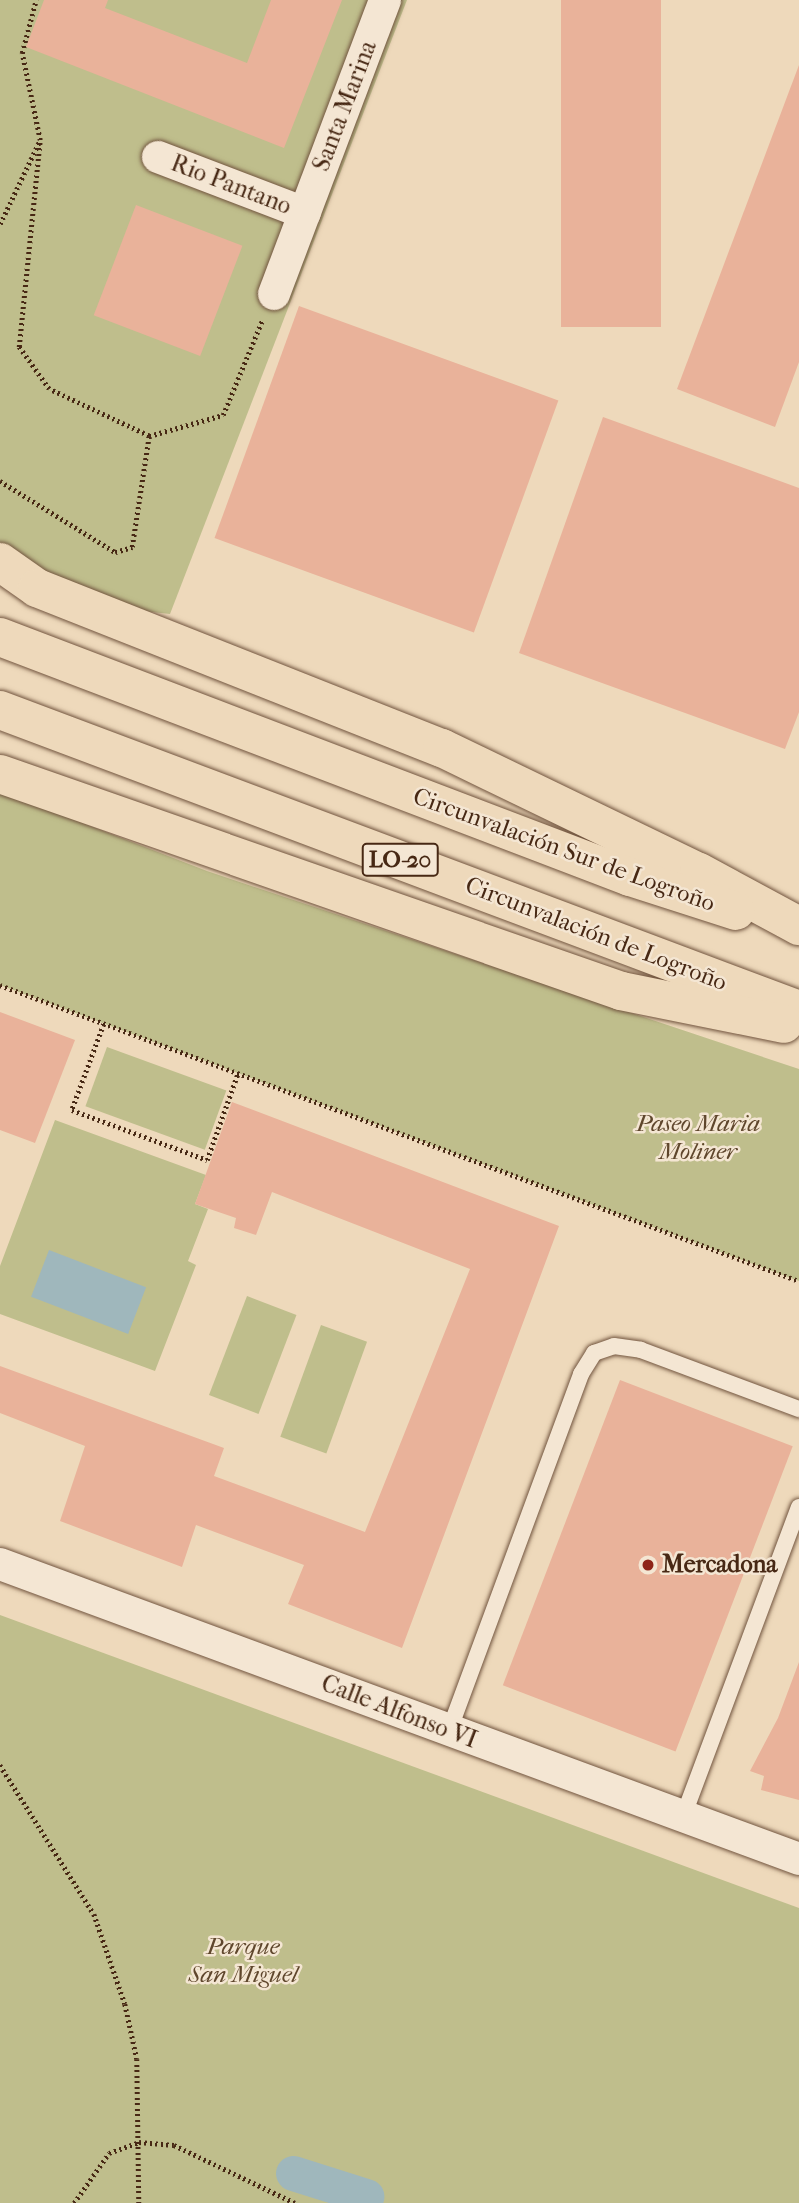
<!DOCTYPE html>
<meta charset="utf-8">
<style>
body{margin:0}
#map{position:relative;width:799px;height:2203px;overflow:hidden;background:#eed9bb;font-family:"IM FELL French Canon",serif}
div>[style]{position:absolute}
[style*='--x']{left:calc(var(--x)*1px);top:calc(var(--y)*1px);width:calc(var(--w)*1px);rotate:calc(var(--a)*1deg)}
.green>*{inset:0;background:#bfbe8c;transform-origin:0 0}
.water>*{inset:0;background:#9fb7bc;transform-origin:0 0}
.canal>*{height:35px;margin:-17.5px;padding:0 17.5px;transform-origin:17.5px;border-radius:17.5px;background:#9fb7bc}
.building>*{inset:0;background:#e9b29a;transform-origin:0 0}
.path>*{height:4.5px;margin-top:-2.25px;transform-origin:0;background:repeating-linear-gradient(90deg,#472814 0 2px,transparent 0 5.5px)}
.roads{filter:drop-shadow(0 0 2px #71543e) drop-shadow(0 0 2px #71543e)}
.service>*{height:16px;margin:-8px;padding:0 8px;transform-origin:8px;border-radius:8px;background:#f4e6d3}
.minor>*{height:32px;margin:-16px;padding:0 16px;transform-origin:16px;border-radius:16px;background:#f4e6d3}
.trunk>*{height:38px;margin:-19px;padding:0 19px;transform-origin:19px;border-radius:19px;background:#eed9bb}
.dots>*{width:19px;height:19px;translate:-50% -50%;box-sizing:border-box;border:4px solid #f4e6d3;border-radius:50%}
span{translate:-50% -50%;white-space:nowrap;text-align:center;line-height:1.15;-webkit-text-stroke:5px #f4e6d3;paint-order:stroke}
.shield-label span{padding:2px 5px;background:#f4e6d3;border:2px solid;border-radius:5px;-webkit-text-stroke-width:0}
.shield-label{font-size:23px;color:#472814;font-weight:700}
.street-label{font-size:24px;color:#472814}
.park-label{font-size:24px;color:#5f462c;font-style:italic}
.poi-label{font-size:24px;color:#472814;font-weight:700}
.left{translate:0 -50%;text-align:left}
</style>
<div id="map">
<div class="green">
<i style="clip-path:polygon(0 0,407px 0,170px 614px,134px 610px,83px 593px,0 547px)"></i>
<i style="clip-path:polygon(0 791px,207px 871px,799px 1069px,799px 1281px,0 985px)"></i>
<i style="left:107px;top:1047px;width:127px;height:63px;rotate:20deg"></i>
<i style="clip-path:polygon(55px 1120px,206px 1175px,195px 1204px,208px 1209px,188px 1261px,196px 1265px,155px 1371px,0 1314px,0 1266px)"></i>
<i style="left:247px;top:1296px;width:53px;height:106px;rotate:21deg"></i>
<i style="left:321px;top:1325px;width:49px;height:119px;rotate:20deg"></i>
<i style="clip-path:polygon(0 1615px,799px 1908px,799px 2203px,0 2203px)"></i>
</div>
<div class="water">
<i style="left:49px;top:1250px;width:104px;height:50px;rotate:21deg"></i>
</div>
<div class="canal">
<i style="--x:293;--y:2173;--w:77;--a:17.5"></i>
</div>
<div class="building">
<i style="clip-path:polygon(44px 0,108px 0,105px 8px,247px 63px,271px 0,342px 0,284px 148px,26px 47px)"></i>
<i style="left:561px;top:0;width:100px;height:327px"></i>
<i style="clip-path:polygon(799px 65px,799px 362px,775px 427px,677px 389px)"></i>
<i style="left:136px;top:205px;width:114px;height:118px;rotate:21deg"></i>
<i style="left:299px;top:306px;width:276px;height:247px;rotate:20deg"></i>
<i style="clip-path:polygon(603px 417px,799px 488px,799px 712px,785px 749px,519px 653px)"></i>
<i style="clip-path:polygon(0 1012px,75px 1040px,35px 1143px,0 1130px)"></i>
<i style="clip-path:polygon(232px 1102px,559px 1226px,402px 1648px,288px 1604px,304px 1565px,196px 1525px,182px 1567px,60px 1521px,85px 1446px,0 1413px,0 1366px,224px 1448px,214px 1476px,365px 1532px,470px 1269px,272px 1192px,256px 1235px,234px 1228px,236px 1218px,195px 1204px)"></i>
<i style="left:620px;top:1380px;width:185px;height:327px;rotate:21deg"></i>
<i style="clip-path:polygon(799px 1662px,799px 1800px,761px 1790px,764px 1776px,750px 1771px,778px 1718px)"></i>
</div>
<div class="path">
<i style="--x:0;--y:224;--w:93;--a:-64.5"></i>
<i style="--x:40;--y:140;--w:89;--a:-101.7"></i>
<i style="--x:22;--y:53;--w:55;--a:-75.2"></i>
<i style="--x:149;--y:436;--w:77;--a:-15.8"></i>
<i style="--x:223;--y:415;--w:102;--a:-67.5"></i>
<i style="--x:0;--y:481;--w:135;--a:31.7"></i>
<i style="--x:115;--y:552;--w:18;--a:-16"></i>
<i style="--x:132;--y:547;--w:112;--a:-81.3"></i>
<i style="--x:149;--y:436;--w:110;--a:-154.8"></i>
<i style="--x:49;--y:389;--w:52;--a:-125.5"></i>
<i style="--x:19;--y:347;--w:208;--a:-84.2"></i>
<i style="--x:0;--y:985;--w:852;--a:20.33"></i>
<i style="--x:104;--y:1024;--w:92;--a:110.4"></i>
<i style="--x:72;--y:1110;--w:144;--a:20.3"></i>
<i style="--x:207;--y:1160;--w:92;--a:-70.4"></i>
<i style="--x:0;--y:1765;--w:176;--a:57.8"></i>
<i style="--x:94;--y:1914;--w:95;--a:71"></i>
<i style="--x:125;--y:2004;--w:56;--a:77.7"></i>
<i style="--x:137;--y:2059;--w:144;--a:89.2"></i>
<i style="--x:74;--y:2203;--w:61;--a:-55"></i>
<i style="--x:109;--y:2153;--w:32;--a:-20"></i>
<i style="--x:139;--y:2142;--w:35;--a:5"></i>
<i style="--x:174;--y:2145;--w:134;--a:25.6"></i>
</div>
<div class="roads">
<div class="service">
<i style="--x:449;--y:1731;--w:381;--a:-69.7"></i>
<i style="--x:581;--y:1374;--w:25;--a:-58"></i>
<i style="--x:594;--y:1353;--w:21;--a:-19"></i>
<i style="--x:614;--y:1346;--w:27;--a:8"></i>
<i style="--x:641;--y:1350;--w:169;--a:20.5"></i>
<i style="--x:683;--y:1817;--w:331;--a:-69.5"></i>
</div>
<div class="minor">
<i style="--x:158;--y:157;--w:157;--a:20.9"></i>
<i style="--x:274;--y:294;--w:314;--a:-69.3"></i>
<i style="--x:0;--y:1564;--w:852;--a:20.26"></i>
</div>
<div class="trunk">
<i style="--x:0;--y:562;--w:45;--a:35.1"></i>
<i style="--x:37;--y:588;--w:435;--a:21.6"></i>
<i style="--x:442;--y:748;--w:285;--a:25.8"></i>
<i style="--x:699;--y:872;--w:114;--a:28.4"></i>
<i style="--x:0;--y:637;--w:674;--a:20.85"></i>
<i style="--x:630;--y:877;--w:111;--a:17.8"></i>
<i style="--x:0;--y:710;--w:853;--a:20.58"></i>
<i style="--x:0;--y:774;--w:658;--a:19.26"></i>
<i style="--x:621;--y:991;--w:166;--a:11.4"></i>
</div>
</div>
<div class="dots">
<i style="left:648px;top:1565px;background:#8f2418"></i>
</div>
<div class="shield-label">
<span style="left:400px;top:860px">LO-20</span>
</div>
<div class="street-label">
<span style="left:345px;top:106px;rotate:-69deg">Santa Marina</span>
<span style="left:231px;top:185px;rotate:21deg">Rio Pantano</span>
<span style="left:564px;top:850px;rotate:20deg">Circunvalación Sur de Logroño</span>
<span style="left:596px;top:934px;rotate:21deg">Circunvalación de Logroño</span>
<span style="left:399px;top:1712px;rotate:21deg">Calle Alfonso VI</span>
</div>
<div class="park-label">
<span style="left:698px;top:1138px">Paseo Maria<br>Moliner</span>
<span style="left:243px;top:1961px">Parque<br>San Miguel</span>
</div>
<div class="poi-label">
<span class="left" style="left:662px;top:1565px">Mercadona</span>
</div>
</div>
